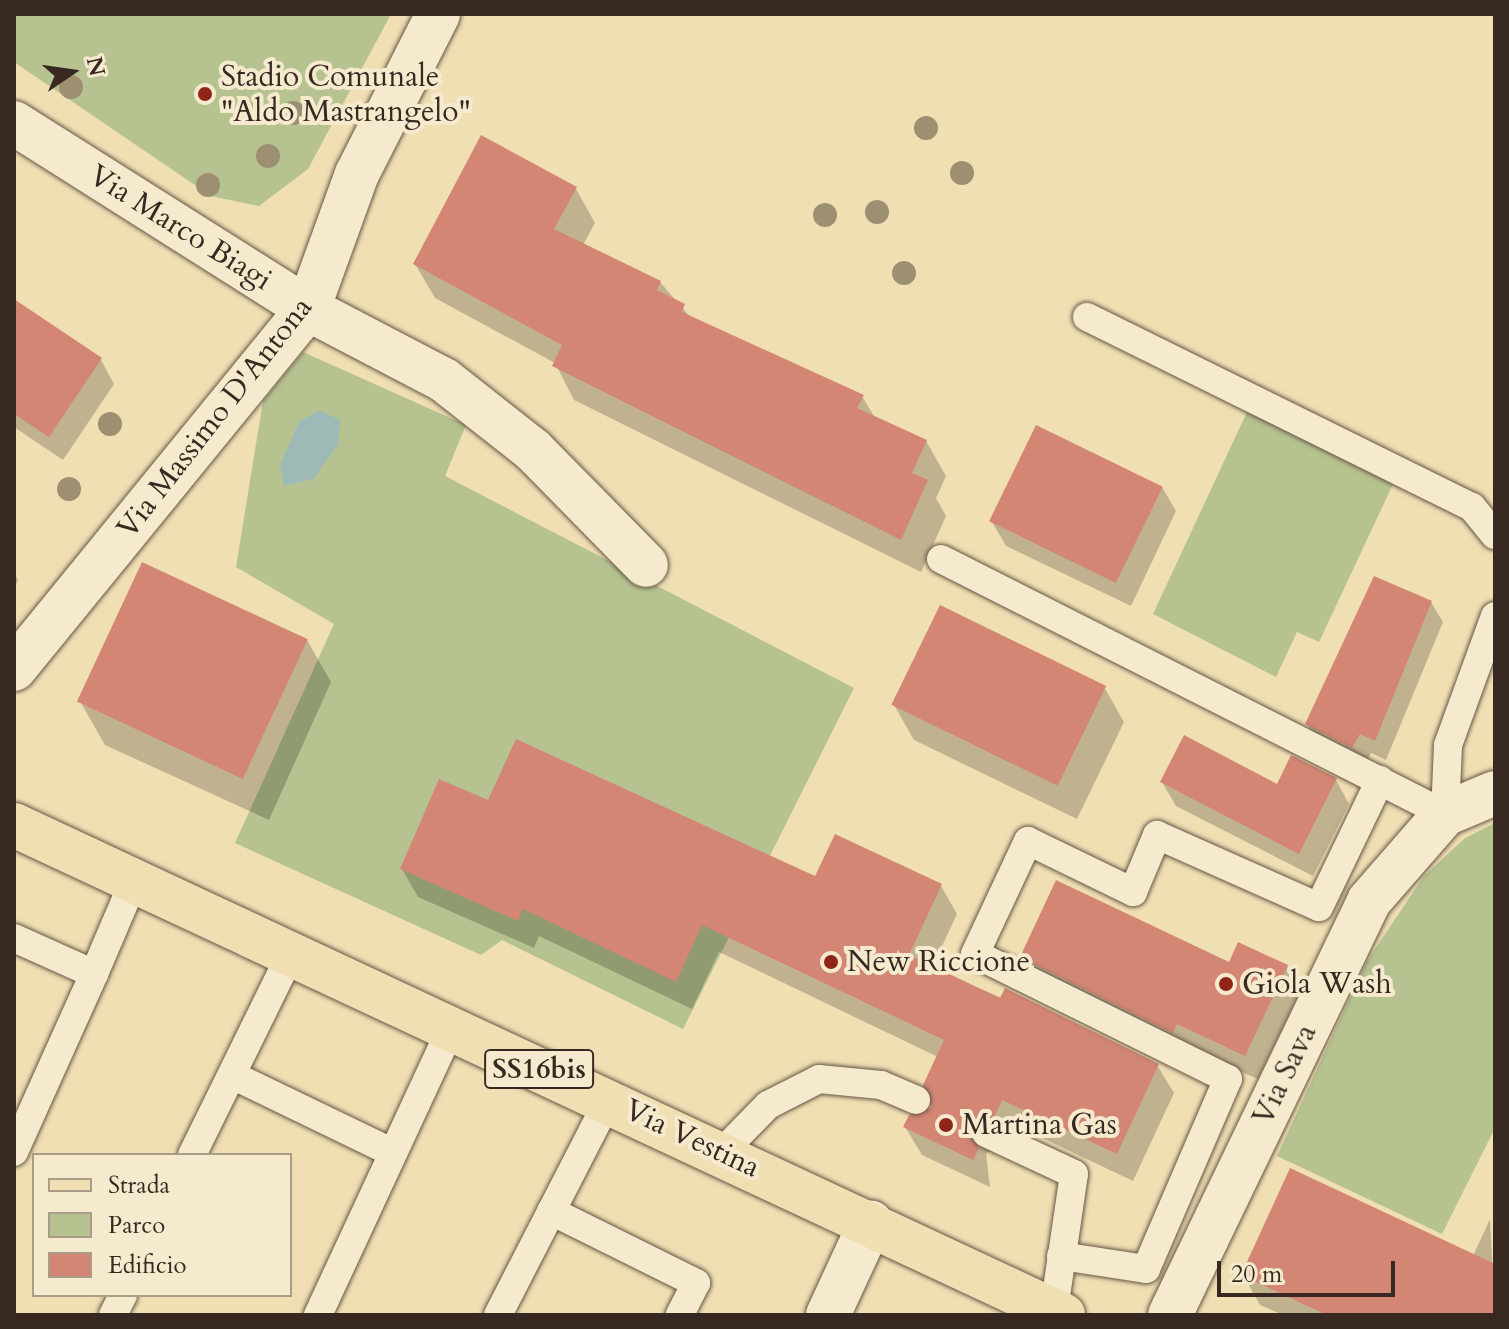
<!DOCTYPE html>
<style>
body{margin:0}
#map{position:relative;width:1509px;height:1329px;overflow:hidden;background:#f0dfb3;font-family:Cardo,serif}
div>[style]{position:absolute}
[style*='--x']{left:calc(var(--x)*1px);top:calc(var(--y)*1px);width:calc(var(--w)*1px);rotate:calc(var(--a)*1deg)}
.green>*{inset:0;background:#b6c28f}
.water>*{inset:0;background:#9dbab6}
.shadow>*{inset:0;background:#0003}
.building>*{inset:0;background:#d38674;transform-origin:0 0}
.roads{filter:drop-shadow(0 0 2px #655646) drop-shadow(0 0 2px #655646)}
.service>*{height:28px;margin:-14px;padding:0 14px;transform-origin:14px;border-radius:14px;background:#f5eace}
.minor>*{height:44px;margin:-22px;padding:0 22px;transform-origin:22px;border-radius:22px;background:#f5eace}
.primary>*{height:44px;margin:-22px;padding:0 22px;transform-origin:22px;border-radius:22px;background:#f0dfb3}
.trees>*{width:24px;height:24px;margin:-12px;border-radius:50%;background:#9c8f72}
.dots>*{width:22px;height:22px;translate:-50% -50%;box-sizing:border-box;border:4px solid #f5eace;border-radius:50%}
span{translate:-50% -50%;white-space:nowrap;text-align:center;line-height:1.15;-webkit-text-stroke:8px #f5eace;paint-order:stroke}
.shield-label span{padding:2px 6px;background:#f5eace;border:2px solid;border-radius:6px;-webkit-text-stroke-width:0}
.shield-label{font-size:28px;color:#372822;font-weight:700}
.poi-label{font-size:30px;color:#372822}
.left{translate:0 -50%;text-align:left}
.street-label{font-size:30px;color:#372822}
.frame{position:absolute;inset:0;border:16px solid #372822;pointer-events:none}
.legend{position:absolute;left:32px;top:1153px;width:260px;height:144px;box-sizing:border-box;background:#f5eace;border:2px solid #a99c89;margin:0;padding:10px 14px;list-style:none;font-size:24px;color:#372822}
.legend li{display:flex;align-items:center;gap:16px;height:40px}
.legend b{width:40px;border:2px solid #a99c89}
.north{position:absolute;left:32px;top:32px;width:80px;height:80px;-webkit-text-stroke:6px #f5eace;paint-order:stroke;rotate:77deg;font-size:22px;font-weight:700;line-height:32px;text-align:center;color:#372822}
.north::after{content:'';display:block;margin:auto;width:28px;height:36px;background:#372822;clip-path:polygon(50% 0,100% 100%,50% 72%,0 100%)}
.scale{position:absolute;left:1217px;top:1261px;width:178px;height:36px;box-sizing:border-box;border:4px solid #372822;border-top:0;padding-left:10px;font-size:24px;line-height:28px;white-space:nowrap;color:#372822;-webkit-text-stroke:6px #f5eace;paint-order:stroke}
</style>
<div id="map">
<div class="green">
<i style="clip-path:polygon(14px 14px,391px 14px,308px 169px,259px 206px,211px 196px,14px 62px)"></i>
<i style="clip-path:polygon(303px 352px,466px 425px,445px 476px,854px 688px,683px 1029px,502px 940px,481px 955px,235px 843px,334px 624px,236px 567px,263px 401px)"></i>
<i style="clip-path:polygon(1247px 412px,1394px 482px,1319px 642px,1297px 632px,1276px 677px,1153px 614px)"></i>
<i style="clip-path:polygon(1495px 823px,1495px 1128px,1442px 1234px,1277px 1156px,1367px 961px,1424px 876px,1465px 838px)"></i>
</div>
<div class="water">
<i style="clip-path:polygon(319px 410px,340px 420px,338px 445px,313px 479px,284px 486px,280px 465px,299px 422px)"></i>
</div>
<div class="shadow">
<i style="clip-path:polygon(576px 189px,595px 223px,583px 245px,660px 282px,691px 318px,862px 396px,875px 418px,926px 441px,946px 476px,936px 498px,946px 516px,921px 572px,574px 400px,555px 363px,435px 298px,415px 264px)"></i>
<i style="clip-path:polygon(14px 301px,101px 360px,114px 384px,63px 460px,14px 427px)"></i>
<i style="clip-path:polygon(1162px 487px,1176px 511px,1131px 606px,1006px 546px,992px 522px)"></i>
<i style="clip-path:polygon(14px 572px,18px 580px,14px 590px)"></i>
<i style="clip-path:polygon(1431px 602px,1443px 622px,1386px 760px,1371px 753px,1364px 767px,1319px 744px,1307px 724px)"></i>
<i style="clip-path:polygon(307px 640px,331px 682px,269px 820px,105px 745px,81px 703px)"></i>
<i style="clip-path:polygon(1104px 687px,1124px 722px,1077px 819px,914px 740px,894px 705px)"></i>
<i style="clip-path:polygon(1336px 780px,1349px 804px,1313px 876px,1176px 806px,1162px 782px,1278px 786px)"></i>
<i style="clip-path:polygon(489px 803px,816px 879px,941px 886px,957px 914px,932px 968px,1157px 1065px,1174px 1093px,1133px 1181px,1019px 1127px,1009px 1146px,986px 1153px,990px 1187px,922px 1155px,905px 1127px,934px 1109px,938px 1057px,719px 952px,692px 1009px,539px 936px,534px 948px,418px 897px,402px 869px)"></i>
<i style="clip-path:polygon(1022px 957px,1287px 966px,1301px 990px,1258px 1079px,1036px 981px)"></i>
<i style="clip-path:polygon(1490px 1219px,1495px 1315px,1283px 1315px,1260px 1305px,1243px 1275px,1473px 1256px)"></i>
</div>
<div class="building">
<i style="clip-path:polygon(481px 135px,577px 187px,554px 229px,661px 281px,657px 290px,685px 304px,682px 312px,864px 395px,857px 408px,927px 440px,912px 473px,928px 480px,901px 540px,552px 366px,562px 345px,413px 264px)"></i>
<i style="clip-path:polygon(14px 299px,102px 358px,49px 437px,14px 414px)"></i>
<i style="left:1036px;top:425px;width:141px;height:107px;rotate:26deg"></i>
<i style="left:142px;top:562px;width:183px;height:154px;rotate:25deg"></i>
<i style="clip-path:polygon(1374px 576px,1432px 601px,1375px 741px,1360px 734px,1352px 748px,1305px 724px)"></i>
<i style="left:940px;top:605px;width:185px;height:111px;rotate:26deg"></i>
<i style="clip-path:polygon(1184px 735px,1277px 784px,1291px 755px,1337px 778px,1299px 854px,1160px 782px)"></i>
<i style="clip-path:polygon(516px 739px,815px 876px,835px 834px,942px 884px,909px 955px,1000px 998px,1005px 988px,1159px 1064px,1117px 1154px,1002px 1100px,994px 1118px,971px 1125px,979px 1148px,973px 1160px,903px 1127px,909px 1115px,931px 1107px,923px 1085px,944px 1040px,702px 925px,676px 982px,523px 909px,518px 921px,400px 869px,439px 779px,488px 800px)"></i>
<i style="clip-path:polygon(1056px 880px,1229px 962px,1238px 942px,1288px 965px,1245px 1056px,1177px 1024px,1173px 1033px,1020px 957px)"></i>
<i style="clip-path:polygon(1290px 1168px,1495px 1264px,1495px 1315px,1327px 1315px,1241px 1275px)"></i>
</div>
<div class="roads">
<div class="service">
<i style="--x:1087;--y:317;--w:429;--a:26.3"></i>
<i style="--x:1472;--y:507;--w:36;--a:51"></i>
<i style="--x:941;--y:559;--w:565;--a:26.84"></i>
<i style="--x:1445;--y:814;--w:69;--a:-87.5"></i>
<i style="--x:1448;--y:745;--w:137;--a:-70"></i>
<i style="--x:14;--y:938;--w:88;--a:24.2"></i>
<i style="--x:94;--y:974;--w:195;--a:114.2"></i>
<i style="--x:94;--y:974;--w:102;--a:-66.9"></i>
<i style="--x:232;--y:1075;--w:179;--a:25.8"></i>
<i style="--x:986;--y:1133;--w:97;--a:25"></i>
<i style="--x:1074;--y:1174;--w:137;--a:98.4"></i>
<i style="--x:721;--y:1153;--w:67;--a:-45.6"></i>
<i style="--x:768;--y:1105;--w:57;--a:-27"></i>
<i style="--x:819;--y:1079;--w:62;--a:5.5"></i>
<i style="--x:881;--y:1085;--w:38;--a:23"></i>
<i style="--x:192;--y:1155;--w:224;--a:-63.8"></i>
<i style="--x:551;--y:1211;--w:162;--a:26.4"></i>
<i style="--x:696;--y:1283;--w:36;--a:117"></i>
<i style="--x:1061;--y:1256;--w:86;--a:8.7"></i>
<i style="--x:1146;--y:1269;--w:207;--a:-66.7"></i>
<i style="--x:1228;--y:1079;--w:282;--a:-153.7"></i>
<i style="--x:975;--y:954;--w:125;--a:-64.9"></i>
<i style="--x:1028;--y:841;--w:117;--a:25.9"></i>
<i style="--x:1133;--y:892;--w:62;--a:-67.2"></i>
<i style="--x:1157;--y:835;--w:177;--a:24"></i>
<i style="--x:1319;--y:907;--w:141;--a:-64.3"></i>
<i style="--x:113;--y:1315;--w:22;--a:-63"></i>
<i style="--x:318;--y:1315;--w:316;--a:-65.1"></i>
<i style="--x:498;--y:1315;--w:241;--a:-62.8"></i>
</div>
<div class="minor">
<i style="--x:14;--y:123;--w:348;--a:32.3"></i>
<i style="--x:308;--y:309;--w:153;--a:27.6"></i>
<i style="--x:444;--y:380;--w:113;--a:38.2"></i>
<i style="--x:533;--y:450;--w:161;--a:45.5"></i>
<i style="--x:14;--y:669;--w:465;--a:-50.8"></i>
<i style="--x:308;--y:309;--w:144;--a:-70.1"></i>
<i style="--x:357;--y:174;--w:179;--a:-63.1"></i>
<i style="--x:828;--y:1315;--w:102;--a:-65.2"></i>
<i style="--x:1170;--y:1315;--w:459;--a:-64.3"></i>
<i style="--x:1369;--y:901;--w:116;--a:-48.9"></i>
<i style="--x:1445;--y:814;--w:54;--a:-22.8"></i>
</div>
<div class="primary">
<i style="--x:14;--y:825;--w:1158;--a:25.04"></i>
</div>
</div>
<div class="trees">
<i style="left:71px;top:87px"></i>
<i style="left:293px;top:113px"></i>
<i style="left:926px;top:128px"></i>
<i style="left:268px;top:156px"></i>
<i style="left:962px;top:173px"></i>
<i style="left:208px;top:185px"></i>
<i style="left:877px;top:212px"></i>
<i style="left:825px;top:215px"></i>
<i style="left:904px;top:273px"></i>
<i style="left:110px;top:424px"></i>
<i style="left:69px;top:489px"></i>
</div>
<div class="dots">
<i style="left:205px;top:94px;background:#8f2418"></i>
<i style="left:831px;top:962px;background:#8f2418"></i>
<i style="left:1226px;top:984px;background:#8f2418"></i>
<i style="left:946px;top:1125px;background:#8f2418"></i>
</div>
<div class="shield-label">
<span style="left:539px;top:1069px">SS16bis</span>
</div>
<div class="poi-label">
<span class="left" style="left:221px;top:94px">Stadio Comunale<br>"Aldo Mastrangelo"</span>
<span class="left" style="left:847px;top:962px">New Riccione</span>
<span class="left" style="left:1242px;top:984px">Giola Wash</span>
<span class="left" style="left:962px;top:1125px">Martina Gas</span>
</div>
<div class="street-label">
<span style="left:180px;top:228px;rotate:32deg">Via Marco Biagi</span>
<span style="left:215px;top:418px;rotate:-52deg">Via Massimo D'Antona</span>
<span style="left:1285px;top:1075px;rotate:-64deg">Via Sava</span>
<span style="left:692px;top:1139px;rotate:25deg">Via Vestina</span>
</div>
<div class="frame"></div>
<ul class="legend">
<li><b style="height:10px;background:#f0dfb3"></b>Strada</li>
<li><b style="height:22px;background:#b6c28f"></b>Parco</li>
<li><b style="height:22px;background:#d38674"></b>Edificio</li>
</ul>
<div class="north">N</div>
<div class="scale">20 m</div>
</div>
